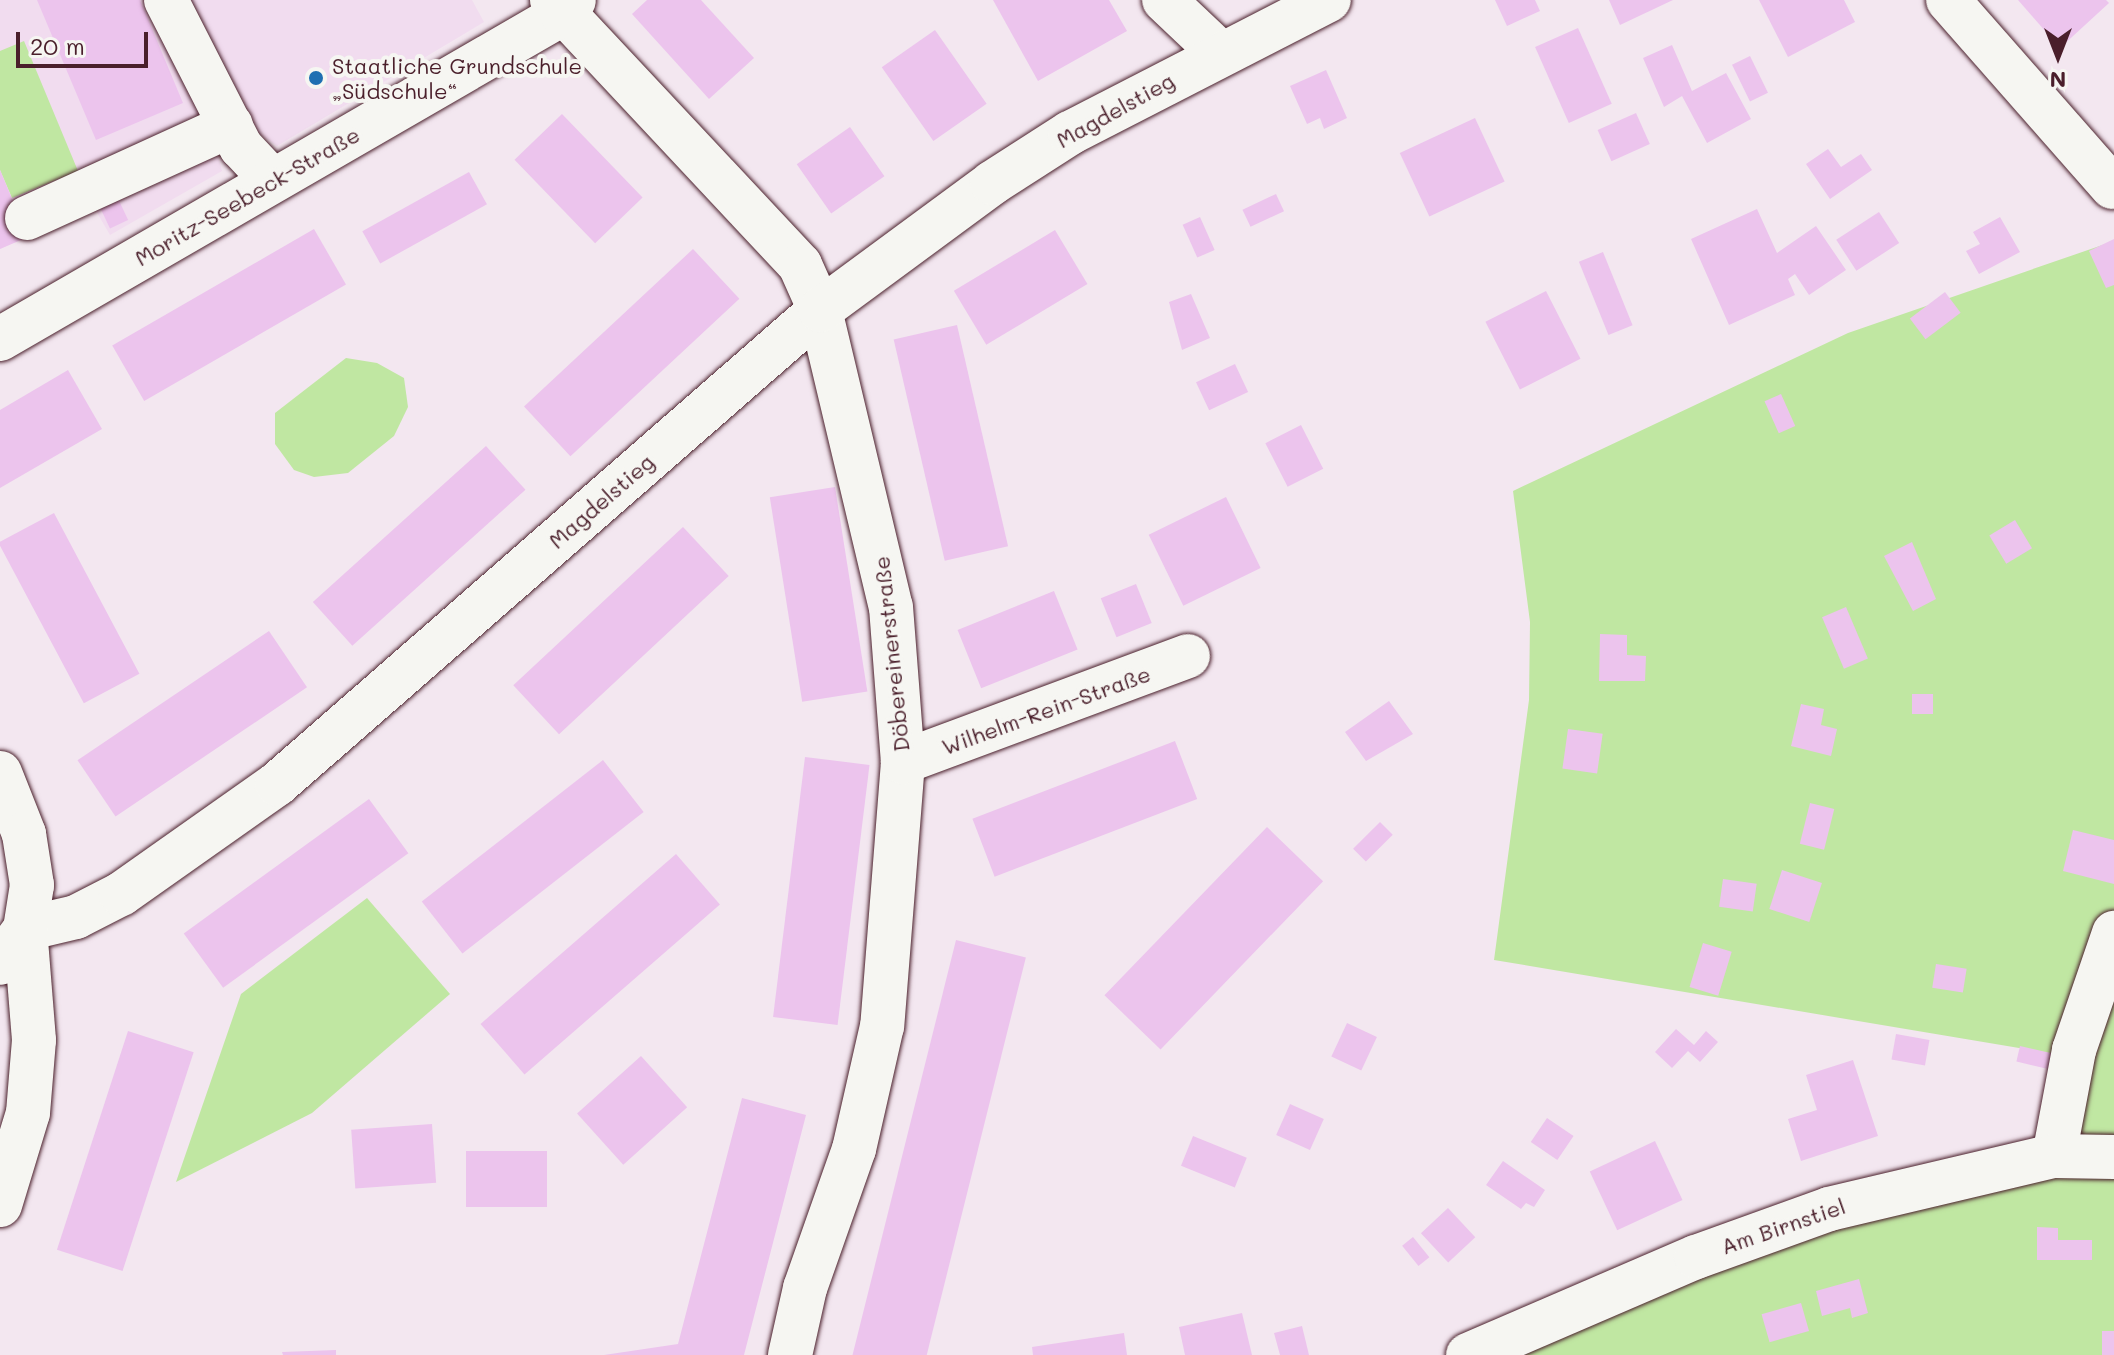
<!DOCTYPE html>
<meta charset="utf-8">
<style>
body{margin:0}
#map{position:relative;width:2114px;height:1355px;overflow:hidden;background:#f3e7f0;font-family:Mali,sans-serif}
div>[style]{position:absolute}
[style*='--x']{left:calc(var(--x)*1px);top:calc(var(--y)*1px);width:calc(var(--w)*1px);rotate:calc(var(--a)*1deg)}
.built>*{inset:0;background:#f1dcef}
.green>*{inset:0;background:#c0e7a2}
.building>*{inset:0;background:#ecc4ed;transform-origin:0 0}
.roads{filter:drop-shadow(0 0 2px #4a1f2b) drop-shadow(0 0 2px #4a1f2b)}
.minor>*{height:44px;margin:-22px;padding:0 22px;transform-origin:22px;border-radius:22px;background:#f6f6f2}
.major>*{height:44px;margin:-22px;padding:0 22px;transform-origin:22px;border-radius:22px;background:#f6f6f2}
.dots>*{width:22px;height:22px;translate:-50% -50%;box-sizing:border-box;border:4px solid #f6f6f2;border-radius:50%}
span{translate:-50% -50%;white-space:nowrap;text-align:center;line-height:1.15;-webkit-text-stroke:8px #f6f6f2;paint-order:stroke}
.poi-label{font-size:22px;color:#4a1f2b}
.left{translate:0 -50%;text-align:left}
.street-label{font-size:22px;color:#4a1f2b}
.north{position:absolute;left:2018px;top:16px;width:80px;height:80px;-webkit-text-stroke:6px #f6f6f2;paint-order:stroke;rotate:180deg;font-size:22px;font-weight:700;line-height:32px;text-align:center;color:#4a1f2b}
.north::after{content:'';display:block;margin:auto;width:28px;height:36px;background:#4a1f2b;clip-path:polygon(50% 0,100% 100%,50% 72%,0 100%)}
.scale{position:absolute;left:16px;top:32px;width:132px;height:36px;box-sizing:border-box;border:4px solid #4a1f2b;border-top:0;padding-left:10px;font-size:24px;line-height:28px;white-space:nowrap;color:#4a1f2b;-webkit-text-stroke:6px #f6f6f2;paint-order:stroke}
</style>
<div id="map">
<div class="built">
<i style="clip-path:polygon(0 0,472px 0,484px 22px,277px 146px,260px 134px,218px 156px,222px 171px,110px 235px,92px 204px,0 249px)"></i>
</div>
<div class="green">
<i style="clip-path:polygon(24px 41px,78px 171px,12px 198px,0 170px,0 51px)"></i>
<i style="clip-path:polygon(2114px 241px,2114px 1355px,1515px 1355px,1760px 1243px,2034px 1167px,2055px 1054px,1494px 960px,1529px 700px,1530px 622px,1513px 491px,1848px 333px)"></i>
<i style="clip-path:polygon(346px 358px,377px 363px,404px 378px,408px 407px,394px 436px,348px 473px,314px 477px,294px 470px,275px 444px,275px 413px)"></i>
<i style="clip-path:polygon(367px 898px,450px 994px,312px 1113px,176px 1182px,241px 994px)"></i>
</div>
<div class="building">
<i style="clip-path:polygon(37px 0,140px 0,183px 103px,96px 140px)"></i>
<i style="clip-path:polygon(647px 0,701px 0,754px 58px,709px 99px,632px 14px)"></i>
<i style="clip-path:polygon(993px 0,1109px 0,1127px 31px,1038px 81px)"></i>
<i style="clip-path:polygon(1495px 0,1535px 0,1540px 11px,1507px 26px)"></i>
<i style="clip-path:polygon(1609px 0,1673px 0,1620px 25px)"></i>
<i style="clip-path:polygon(1759px 0,1844px 0,1855px 22px,1788px 57px)"></i>
<i style="clip-path:polygon(2018px 0,2106px 0,2109px 3px,2060px 48px)"></i>
<i style="left:1578px;top:28px;width:83px;height:47px;rotate:66deg"></i>
<i style="left:935px;top:30px;width:90px;height:65px;rotate:55deg"></i>
<i style="clip-path:polygon(1672px 45px,1692px 91px,1726px 73px,1751px 119px,1707px 143px,1682px 96px,1664px 107px,1643px 58px)"></i>
<i style="left:1750px;top:56px;width:41px;height:20px;rotate:64deg"></i>
<i style="clip-path:polygon(1326px 70px,1347px 118px,1324px 129px,1320px 118px,1307px 124px,1290px 86px)"></i>
<i style="left:1636px;top:113px;width:34px;height:42px;rotate:66deg"></i>
<i style="left:562px;top:114px;width:116px;height:66px;rotate:46deg"></i>
<i style="left:1475px;top:118px;width:70px;height:83px;rotate:65deg"></i>
<i style="left:850px;top:127px;width:60px;height:65px;rotate:55deg"></i>
<i style="clip-path:polygon(1828px 149px,1841px 167px,1861px 154px,1872px 170px,1830px 199px,1806px 164px)"></i>
<i style="clip-path:polygon(0 170px,28px 237px,0 249px)"></i>
<i style="left:469px;top:172px;width:37px;height:122px;rotate:61deg"></i>
<i style="left:115px;top:192px;width:31px;height:20px;rotate:65deg"></i>
<i style="left:1276px;top:194px;width:19px;height:37px;rotate:65deg"></i>
<i style="clip-path:polygon(1757px 209px,1777px 253px,1816px 226px,1846px 270px,1809px 295px,1795px 274px,1788px 279px,1795px 295px,1729px 325px,1691px 239px)"></i>
<i style="left:1879px;top:212px;width:37px;height:51px;rotate:57deg"></i>
<i style="left:1200px;top:217px;width:36px;height:19px;rotate:66deg"></i>
<i style="clip-path:polygon(2000px 217px,2020px 252px,1979px 274px,1966px 251px,1980px 244px,1973px 232px)"></i>
<i style="left:314px;top:229px;width:64px;height:233px;rotate:60deg"></i>
<i style="left:1055px;top:230px;width:63px;height:118px;rotate:59deg"></i>
<i style="clip-path:polygon(2114px 239px,2114px 285px,2106px 288px,2089px 251px)"></i>
<i style="left:693px;top:249px;width:68px;height:231px;rotate:47deg"></i>
<i style="left:1603px;top:252px;width:79px;height:26px;rotate:68deg"></i>
<i style="left:1546px;top:291px;width:76px;height:68px;rotate:63deg"></i>
<i style="left:1945px;top:292px;width:26px;height:44px;rotate:53deg"></i>
<i style="clip-path:polygon(1191px 294px,1210px 338px,1182px 350px,1169px 302px)"></i>
<i style="left:957px;top:325px;width:227px;height:65px;rotate:77deg"></i>
<i style="left:1235px;top:364px;width:31px;height:43px;rotate:65deg"></i>
<i style="clip-path:polygon(68px 370px,102px 429px,0 488px,0 410px)"></i>
<i style="left:1781px;top:394px;width:35px;height:18px;rotate:66deg"></i>
<i style="left:1301px;top:425px;width:49px;height:40px;rotate:63deg"></i>
<i style="left:486px;top:446px;width:59px;height:233px;rotate:48deg"></i>
<i style="left:835px;top:487px;width:207px;height:66px;rotate:81deg"></i>
<i style="left:1226px;top:497px;width:79px;height:86px;rotate:64deg"></i>
<i style="left:54px;top:513px;width:182px;height:63px;rotate:62deg"></i>
<i style="left:2015px;top:520px;width:33px;height:30px;rotate:59deg"></i>
<i style="left:683px;top:527px;width:67px;height:232px;rotate:47deg"></i>
<i style="clip-path:polygon(1912px 542px,1936px 599px,1913px 611px,1884px 556px)"></i>
<i style="left:1136px;top:584px;width:42px;height:38px;rotate:68deg"></i>
<i style="left:1054px;top:591px;width:63px;height:104px;rotate:68deg"></i>
<i style="left:1846px;top:607px;width:56px;height:26px;rotate:67deg"></i>
<i style="left:269px;top:631px;width:68px;height:231px;rotate:56deg"></i>
<i style="clip-path:polygon(1600px 634px,1627px 635px,1627px 655px,1646px 656px,1645px 681px,1599px 681px)"></i>
<i style="left:1912px;top:694px;width:21px;height:20px"></i>
<i style="clip-path:polygon(1389px 701px,1413px 734px,1366px 761px,1345px 732px)"></i>
<i style="clip-path:polygon(1801px 704px,1824px 709px,1821px 725px,1837px 729px,1831px 756px,1791px 746px)"></i>
<i style="left:1568px;top:729px;width:35px;height:40px;rotate:8deg"></i>
<i style="left:1175px;top:741px;width:62px;height:217px;rotate:69deg"></i>
<i style="left:805px;top:757px;width:65px;height:262px;rotate:7deg"></i>
<i style="left:603px;top:760px;width:66px;height:230px;rotate:52deg"></i>
<i style="left:369px;top:799px;width:67px;height:229px;rotate:54deg"></i>
<i style="left:1810px;top:803px;width:25px;height:42px;rotate:14deg"></i>
<i style="left:1380px;top:822px;width:18px;height:38px;rotate:45deg"></i>
<i style="left:1267px;top:827px;width:78px;height:234px;rotate:44deg"></i>
<i style="clip-path:polygon(2073px 830px,2114px 840px,2114px 884px,2063px 871px)"></i>
<i style="left:676px;top:854px;width:67px;height:259px;rotate:49deg"></i>
<i style="left:1782px;top:870px;width:42px;height:41px;rotate:18deg"></i>
<i style="left:1723px;top:879px;width:34px;height:28px;rotate:8deg"></i>
<i style="left:956px;top:940px;width:72px;height:428px;rotate:14deg"></i>
<i style="left:1703px;top:943px;width:30px;height:46px;rotate:17deg"></i>
<i style="left:1936px;top:964px;width:31px;height:24px;rotate:9deg"></i>
<i style="left:1347px;top:1023px;width:33px;height:37px;rotate:25deg"></i>
<i style="clip-path:polygon(1676px 1029px,1694px 1045px,1706px 1031px,1718px 1042px,1700px 1062px,1688px 1051px,1672px 1068px,1655px 1052px)"></i>
<i style="left:128px;top:1031px;width:69px;height:230px;rotate:18deg"></i>
<i style="left:1896px;top:1034px;width:34px;height:26px;rotate:10deg"></i>
<i style="left:2020px;top:1046px;width:36px;height:16px;rotate:13deg"></i>
<i style="left:641px;top:1056px;width:69px;height:86px;rotate:48deg"></i>
<i style="clip-path:polygon(1853px 1060px,1878px 1136px,1801px 1161px,1788px 1119px,1817px 1110px,1806px 1075px)"></i>
<i style="clip-path:polygon(742px 1098px,806px 1115px,744px 1355px,604px 1355px,678px 1344px)"></i>
<i style="left:1290px;top:1104px;width:37px;height:34px;rotate:24deg"></i>
<i style="left:1547px;top:1118px;width:32px;height:29px;rotate:34deg"></i>
<i style="left:432px;top:1124px;width:59px;height:81px;rotate:86deg"></i>
<i style="left:1193px;top:1136px;width:58px;height:32px;rotate:22deg"></i>
<i style="left:1655px;top:1141px;width:65px;height:72px;rotate:65deg"></i>
<i style="left:547px;top:1151px;width:56px;height:81px;rotate:90deg"></i>
<i style="clip-path:polygon(1503px 1161px,1545px 1190px,1534px 1207px,1526px 1203px,1521px 1209px,1486px 1185px)"></i>
<i style="left:1448px;top:1208px;width:40px;height:37px;rotate:47deg"></i>
<i style="clip-path:polygon(2037px 1227px,2058px 1228px,2058px 1240px,2092px 1240px,2092px 1260px,2037px 1260px)"></i>
<i style="left:1413px;top:1237px;width:26px;height:14px;rotate:51deg"></i>
<i style="clip-path:polygon(1859px 1279px,1868px 1313px,1852px 1318px,1850px 1308px,1822px 1316px,1816px 1291px)"></i>
<i style="left:1801px;top:1303px;width:29px;height:41px;rotate:74deg"></i>
<i style="clip-path:polygon(1242px 1313px,1252px 1355px,1185px 1355px,1179px 1327px)"></i>
<i style="clip-path:polygon(1302px 1326px,1309px 1355px,1280px 1355px,1274px 1333px)"></i>
<i style="left:2102px;top:1331px;width:12px;height:24px"></i>
<i style="clip-path:polygon(1124px 1333px,1127px 1355px,1033px 1355px,1032px 1347px)"></i>
<i style="clip-path:polygon(336px 1350px,336px 1355px,283px 1355px,282px 1352px)"></i>
</div>
<div class="roads">
<div class="minor">
<i style="--x:166;--y:0;--w:165;--a:63"></i>
<i style="--x:241;--y:147;--w:45;--a:46.8"></i>
<i style="--x:552;--y:0;--w:363;--a:46.9"></i>
<i style="--x:800;--y:265;--w:49;--a:66"></i>
<i style="--x:820;--y:310;--w:305;--a:76.6"></i>
<i style="--x:891;--y:607;--w:155;--a:85.6"></i>
<i style="--x:903;--y:762;--w:265;--a:94.5"></i>
<i style="--x:882;--y:1026;--w:126;--a:102.8"></i>
<i style="--x:854;--y:1149;--w:147;--a:109.4"></i>
<i style="--x:805;--y:1288;--w:69;--a:102.6"></i>
<i style="--x:1164;--y:0;--w:77;--a:43.4"></i>
<i style="--x:1948;--y:0;--w:249;--a:48.7"></i>
<i style="--x:27;--y:218;--w:224;--a:-24.5"></i>
<i style="--x:0;--y:339;--w:649;--a:-30.04"></i>
<i style="--x:562;--y:14;--w:18;--a:-49"></i>
<i style="--x:903;--y:762;--w:304;--a:-20.4"></i>
<i style="--x:25;--y:929;--w:52;--a:-13.2"></i>
<i style="--x:76;--y:917;--w:51;--a:-27.1"></i>
<i style="--x:121;--y:894;--w:191;--a:-35.2"></i>
<i style="--x:277;--y:784;--w:721;--a:-41.12"></i>
<i style="--x:820;--y:310;--w:214;--a:-36.4"></i>
<i style="--x:992;--y:183;--w:93;--a:-32.7"></i>
<i style="--x:1070;--y:133;--w:291;--a:-27.2"></i>
<i style="--x:2054;--y:1156;--w:108;--a:-79.3"></i>
<i style="--x:2074;--y:1050;--w:124;--a:-71.1"></i>
<i style="--x:0;--y:1205;--w:96;--a:-73.1"></i>
<i style="--x:28;--y:1113;--w:73;--a:-85.3"></i>
<i style="--x:34;--y:1040;--w:111;--a:-94.6"></i>
<i style="--x:1468;--y:1355;--w:248;--a:-23.3"></i>
<i style="--x:1696;--y:1257;--w:141;--a:-19.8"></i>
<i style="--x:1829;--y:1209;--w:231;--a:-13.3"></i>
<i style="--x:2054;--y:1156;--w:60;--a:1"></i>
</div>
<div class="major">
<i style="--x:0;--y:773;--w:66;--a:68.5"></i>
<i style="--x:24;--y:834;--w:52;--a:81.1"></i>
<i style="--x:32;--y:885;--w:45;--a:99"></i>
<i style="--x:25;--y:929;--w:42;--a:126.3"></i>
</div>
</div>
<div class="dots">
<i style="left:316px;top:78px;background:#1f6fb2"></i>
</div>
<div class="poi-label">
<span class="left" style="left:332px;top:78px">Staatliche Grundschule<br>„Südschule“</span>
</div>
<div class="street-label">
<span style="left:1115px;top:110px;rotate:-29deg">Magdelstieg</span>
<span style="left:247px;top:196px;rotate:-30deg">Moritz-Seebeck-Straße</span>
<span style="left:601px;top:501px;rotate:-41deg">Magdelstieg</span>
<span style="left:891px;top:654px;rotate:-96deg">Döbereinerstraße</span>
<span style="left:1046px;top:710px;rotate:-20deg">Wilhelm-Rein-Straße</span>
<span style="left:1783px;top:1226px;rotate:-19deg">Am Birnstiel</span>
</div>
<div class="north">N</div>
<div class="scale">20 m</div>
</div>
